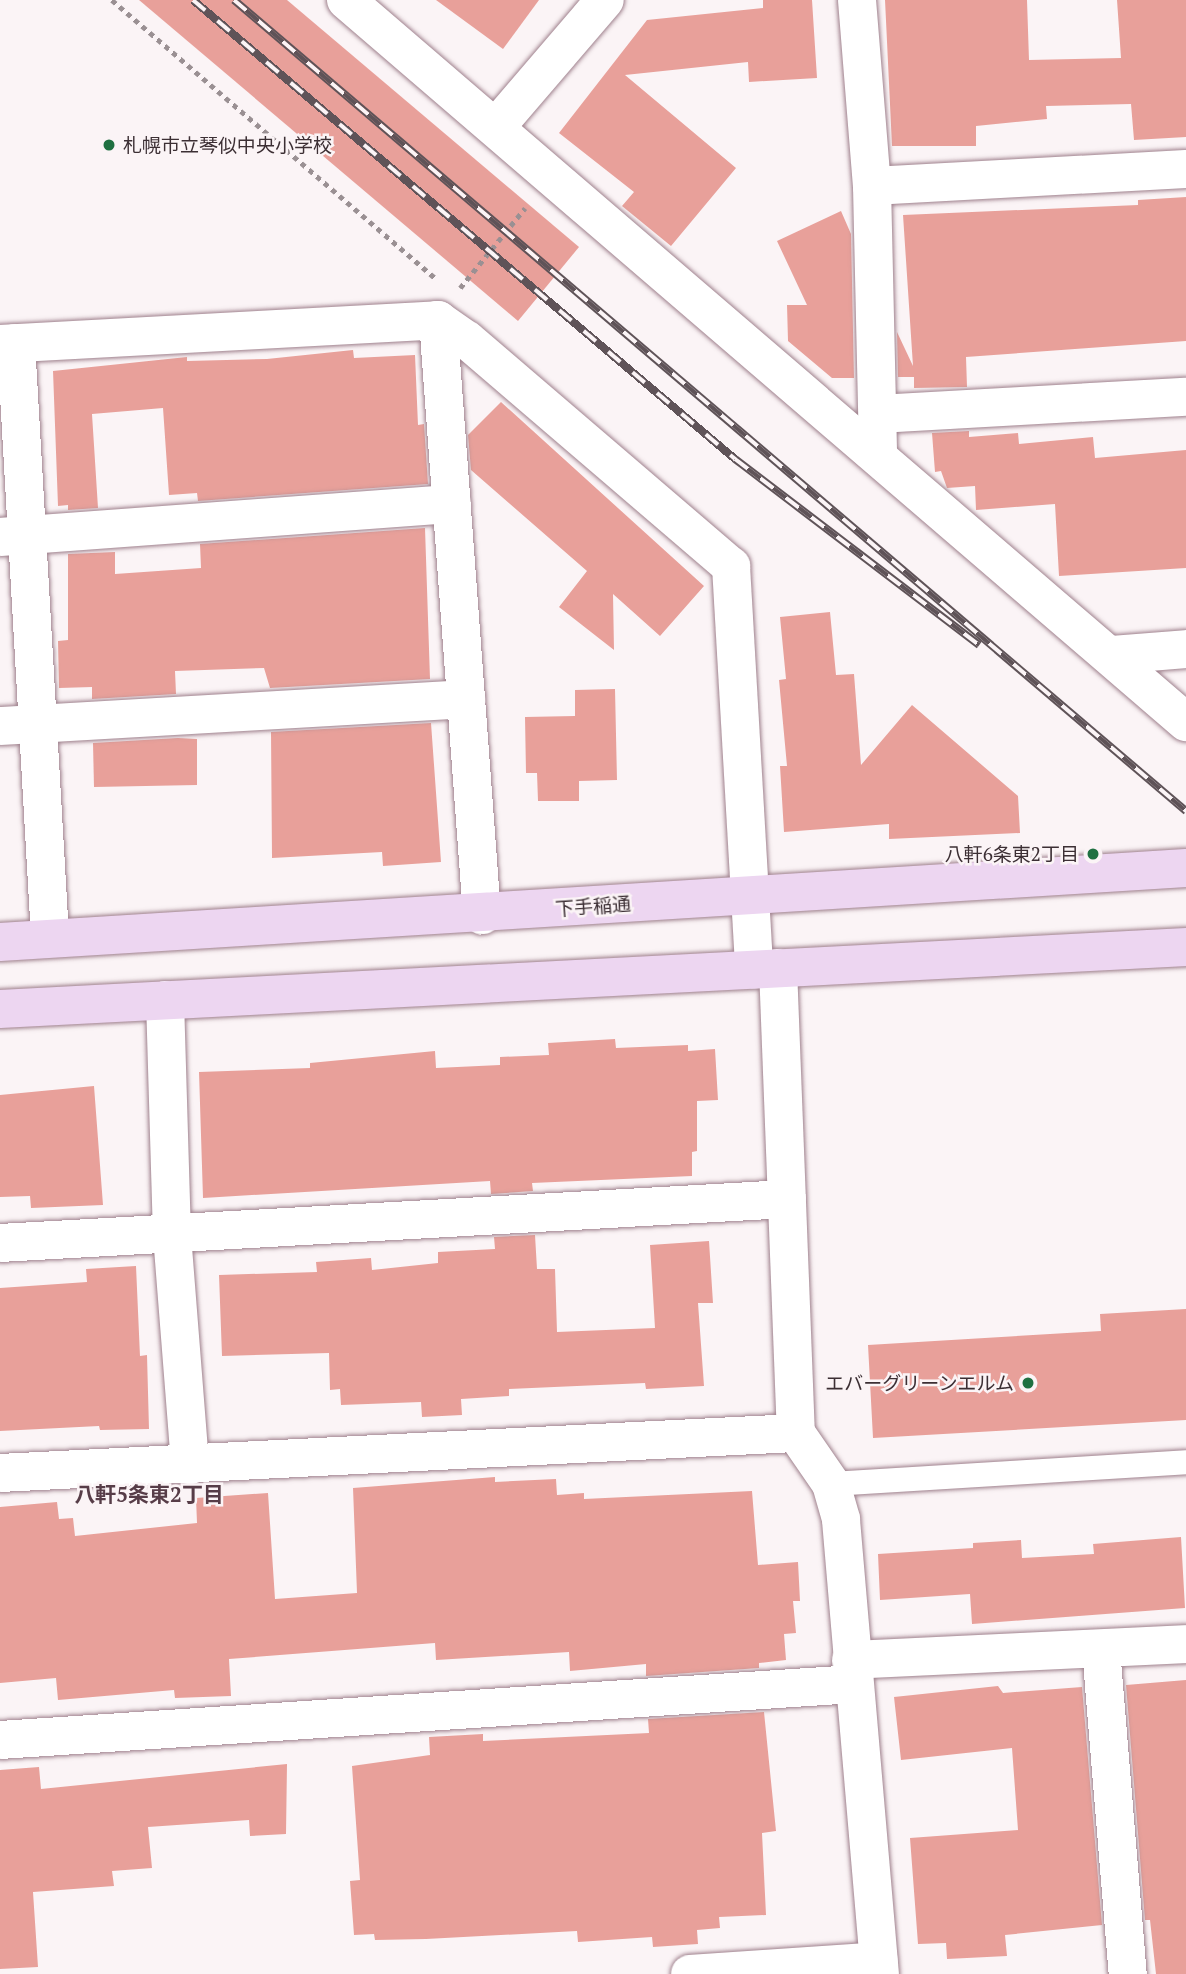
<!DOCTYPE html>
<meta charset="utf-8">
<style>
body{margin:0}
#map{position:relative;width:1186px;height:1974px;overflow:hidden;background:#fbf4f6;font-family:"PT Serif","Noto Sans JP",serif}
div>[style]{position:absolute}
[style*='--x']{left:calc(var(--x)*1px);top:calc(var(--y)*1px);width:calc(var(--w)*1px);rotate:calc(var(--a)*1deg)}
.building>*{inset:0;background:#e8a09a}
.path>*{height:4.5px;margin-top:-2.25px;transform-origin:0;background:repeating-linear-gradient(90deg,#9a9093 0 5px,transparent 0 10px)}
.roads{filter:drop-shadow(0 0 2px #9f818d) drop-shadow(0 0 2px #9f818d)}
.lane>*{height:24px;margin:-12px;padding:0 12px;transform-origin:12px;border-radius:12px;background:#fff}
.street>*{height:38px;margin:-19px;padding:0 19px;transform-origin:19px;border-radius:19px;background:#fff}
.secondary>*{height:38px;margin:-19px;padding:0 19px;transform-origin:19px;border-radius:19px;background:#edd6f1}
.rail>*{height:8px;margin-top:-4px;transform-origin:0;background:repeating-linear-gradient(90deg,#fbf4f6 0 16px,#5f5358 0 32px);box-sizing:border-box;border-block:2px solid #5f5358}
.dots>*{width:19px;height:19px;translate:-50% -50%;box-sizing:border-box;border:4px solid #fbf4f6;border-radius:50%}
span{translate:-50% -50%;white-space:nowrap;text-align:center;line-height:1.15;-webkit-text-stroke:5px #fbf4f6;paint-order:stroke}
.poi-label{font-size:19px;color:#3c2f34}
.left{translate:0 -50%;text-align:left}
.right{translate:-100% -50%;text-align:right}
.street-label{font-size:19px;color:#3c2f34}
.neighbourhood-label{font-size:21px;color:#573d48;font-weight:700}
</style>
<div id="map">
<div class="building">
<i style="clip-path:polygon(139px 0,287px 0,579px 247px,518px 321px)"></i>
<i style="clip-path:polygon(436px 0,539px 0,503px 49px)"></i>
<i style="clip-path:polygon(763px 0,812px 0,817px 78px,749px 82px,748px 62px,625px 75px,736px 168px,671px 246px,622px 206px,634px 192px,559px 133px,647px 20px,763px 8px)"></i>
<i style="clip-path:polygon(885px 0,1027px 0,1029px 60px,1121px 58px,1117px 0,1186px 0,1186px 137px,1134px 140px,1131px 104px,1046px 106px,1047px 119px,976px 126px,976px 146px,892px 146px)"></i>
<i style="clip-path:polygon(1186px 197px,1186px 341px,966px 357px,967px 387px,914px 388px,914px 377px,898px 377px,897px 332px,913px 366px,903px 215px,1138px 205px,1138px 200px)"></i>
<i style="clip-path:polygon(841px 211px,851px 234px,854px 378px,832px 378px,788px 341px,787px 305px,807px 305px,777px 241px)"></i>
<i style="clip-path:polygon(353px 350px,354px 358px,415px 355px,418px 425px,424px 424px,428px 484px,198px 501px,197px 493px,169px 495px,163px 408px,92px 414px,98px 508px,68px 510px,68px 505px,58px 506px,53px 371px,187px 357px,187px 361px,267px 359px)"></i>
<i style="clip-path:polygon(501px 402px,704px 586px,660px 636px,613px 594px,614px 650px,559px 607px,587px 571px,471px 470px,468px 435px)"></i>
<i style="clip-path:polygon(969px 431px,969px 437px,1018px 433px,1019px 444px,1093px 437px,1095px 458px,1186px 450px,1186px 568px,1059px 576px,1055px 504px,976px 510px,975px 486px,947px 488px,941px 471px,935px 472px,932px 433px)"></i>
<i style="clip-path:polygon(425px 528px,430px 679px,270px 688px,264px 668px,175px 671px,176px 694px,92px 699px,92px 687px,59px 688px,58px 641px,68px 640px,68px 554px,115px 552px,115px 574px,201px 568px,200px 544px)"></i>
<i style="clip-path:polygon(830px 612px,836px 675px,854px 674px,861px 765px,912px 705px,1018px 796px,1020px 833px,889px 839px,889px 824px,784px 832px,780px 766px,787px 766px,779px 680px,786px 679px,780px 617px)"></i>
<i style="clip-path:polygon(615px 689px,617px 780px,579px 781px,579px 801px,538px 801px,537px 773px,526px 773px,525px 717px,575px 716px,575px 690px)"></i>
<i style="clip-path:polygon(431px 723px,441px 862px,383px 866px,382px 852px,272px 858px,271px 732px)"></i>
<i style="clip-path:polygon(178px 738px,197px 739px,197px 785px,94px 787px,93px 743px)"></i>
<i style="clip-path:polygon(615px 1039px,616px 1048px,688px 1045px,688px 1051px,715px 1049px,718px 1100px,697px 1101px,697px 1151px,692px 1152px,692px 1176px,532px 1183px,533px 1191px,491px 1194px,490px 1181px,203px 1198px,199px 1072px,310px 1068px,310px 1063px,435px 1051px,436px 1068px,500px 1065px,500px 1057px,549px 1055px,548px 1043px)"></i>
<i style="clip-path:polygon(94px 1086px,103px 1205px,31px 1208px,30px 1196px,0 1197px,0 1095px)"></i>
<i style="clip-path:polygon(535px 1235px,537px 1269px,555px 1269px,557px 1332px,655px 1328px,650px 1245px,709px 1241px,713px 1303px,698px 1303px,704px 1386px,646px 1389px,645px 1383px,509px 1389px,509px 1396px,461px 1399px,462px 1415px,422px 1417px,421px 1402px,341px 1405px,340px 1389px,330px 1390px,329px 1353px,222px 1356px,219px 1275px,317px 1272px,316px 1262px,371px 1258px,372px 1270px,438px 1263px,438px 1252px,495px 1249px,494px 1237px)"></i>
<i style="clip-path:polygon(136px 1266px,140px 1356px,147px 1355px,149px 1429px,100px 1430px,99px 1426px,0 1431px,0 1288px,87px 1282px,86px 1269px)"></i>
<i style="clip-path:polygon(1186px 1309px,1186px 1420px,873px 1438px,868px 1345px,1101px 1331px,1100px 1314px)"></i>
<i style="clip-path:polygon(495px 1477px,495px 1482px,556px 1479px,557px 1495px,584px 1493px,584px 1499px,752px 1491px,758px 1565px,798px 1562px,800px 1601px,793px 1601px,796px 1633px,784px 1634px,786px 1660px,759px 1663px,759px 1668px,646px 1676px,646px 1664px,570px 1671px,569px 1652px,436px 1660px,435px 1643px,229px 1659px,231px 1696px,175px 1698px,174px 1690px,58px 1700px,56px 1678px,0 1683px,0 1507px,57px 1502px,59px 1519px,73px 1518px,75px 1536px,197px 1523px,196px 1498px,268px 1493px,275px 1599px,357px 1593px,353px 1488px)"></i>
<i style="clip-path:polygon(1181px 1537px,1185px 1608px,972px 1624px,970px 1594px,880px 1600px,878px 1554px,973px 1548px,973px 1543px,1021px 1540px,1022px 1558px,1094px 1554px,1093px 1544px)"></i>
<i style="clip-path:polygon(1186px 1680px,1186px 1974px,1156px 1974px,1150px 1920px,1145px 1920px,1126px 1685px)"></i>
<i style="clip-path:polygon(998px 1686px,1003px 1693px,1082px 1687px,1102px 1925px,1005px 1935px,1007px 1956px,947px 1959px,946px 1943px,918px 1944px,910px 1838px,1018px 1830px,1012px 1748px,901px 1760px,894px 1697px)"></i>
<i style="clip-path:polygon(764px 1712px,776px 1831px,762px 1833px,766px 1915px,719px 1917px,720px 1928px,697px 1930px,698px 1944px,653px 1947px,652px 1937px,578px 1942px,577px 1931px,426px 1939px,375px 1940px,374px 1934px,354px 1935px,350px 1881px,360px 1880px,352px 1766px,430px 1755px,429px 1737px,483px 1734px,483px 1741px,649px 1733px,648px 1719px)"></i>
<i style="clip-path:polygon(287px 1764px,286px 1834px,250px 1836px,249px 1820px,148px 1827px,152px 1868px,112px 1871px,114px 1886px,33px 1892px,38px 1967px,0 1969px,0 1770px,39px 1767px,41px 1789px)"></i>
</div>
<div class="path">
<i style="--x:112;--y:0;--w:426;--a:40.7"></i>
<i style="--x:460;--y:288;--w:103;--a:-50.9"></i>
</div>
<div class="roads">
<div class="lane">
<i style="--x:831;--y:1484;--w:356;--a:-3.5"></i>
</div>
<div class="street">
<i style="--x:346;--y:0;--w:1108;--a:40.68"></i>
<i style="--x:857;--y:0;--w:187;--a:85.4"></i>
<i style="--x:872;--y:186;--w:270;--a:88.7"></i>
<i style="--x:496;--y:127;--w:167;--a:-49.4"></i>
<i style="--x:872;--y:186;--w:314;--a:-3.1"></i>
<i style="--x:438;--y:320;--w:597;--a:85.77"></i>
<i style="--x:16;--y:343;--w:595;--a:86.72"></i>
<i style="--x:0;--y:344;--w:439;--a:-3.1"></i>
<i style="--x:438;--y:320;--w:35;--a:35"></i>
<i style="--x:467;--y:340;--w:348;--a:40.6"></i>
<i style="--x:731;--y:566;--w:404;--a:86.7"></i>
<i style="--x:878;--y:414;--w:308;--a:-3.2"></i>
<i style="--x:0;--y:537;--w:453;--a:-4.2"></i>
<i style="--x:1112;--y:655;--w:74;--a:-4.6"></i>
<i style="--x:0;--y:726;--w:467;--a:-3.3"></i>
<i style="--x:778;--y:968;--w:465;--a:87.8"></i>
<i style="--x:796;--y:1433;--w:62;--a:55.5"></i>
<i style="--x:831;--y:1484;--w:37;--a:74"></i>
<i style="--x:841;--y:1520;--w:456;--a:85.1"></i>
<i style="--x:165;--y:1000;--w:235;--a:88.3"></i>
<i style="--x:172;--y:1235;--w:231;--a:85.5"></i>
<i style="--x:0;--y:1243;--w:788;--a:-3.2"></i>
<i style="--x:0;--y:1473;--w:797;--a:-2.88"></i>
<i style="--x:1101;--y:1649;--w:326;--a:85.3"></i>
<i style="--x:851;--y:1660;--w:335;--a:-2.7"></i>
<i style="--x:0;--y:1740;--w:856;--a:-3.75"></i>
<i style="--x:690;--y:1974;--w:189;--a:-3.9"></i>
</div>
<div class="secondary">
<i style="--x:0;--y:942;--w:1188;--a:-3.57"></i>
<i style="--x:0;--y:1009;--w:1188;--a:-2.99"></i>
</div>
</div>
<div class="rail">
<i style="--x:193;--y:0;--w:710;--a:40.26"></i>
<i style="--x:735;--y:459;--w:307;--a:37.3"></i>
<i style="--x:234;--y:0;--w:1251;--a:40.43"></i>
</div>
<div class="dots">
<i style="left:109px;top:145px;background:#1f7041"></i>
<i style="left:1093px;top:854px;background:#1f7041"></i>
<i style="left:1028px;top:1383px;background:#1f7041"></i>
</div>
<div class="poi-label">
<span class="left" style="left:123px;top:145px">札幌市立琴似中央小学校</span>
<span class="right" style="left:1079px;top:854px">八軒6条東2丁目</span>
<span class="right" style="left:1014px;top:1383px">エバーグリーンエルム</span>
</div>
<div class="street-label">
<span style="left:593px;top:906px;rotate:-4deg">下手稲通</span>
</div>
<div class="neighbourhood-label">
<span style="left:149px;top:1494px">八軒5条東2丁目</span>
</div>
</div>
